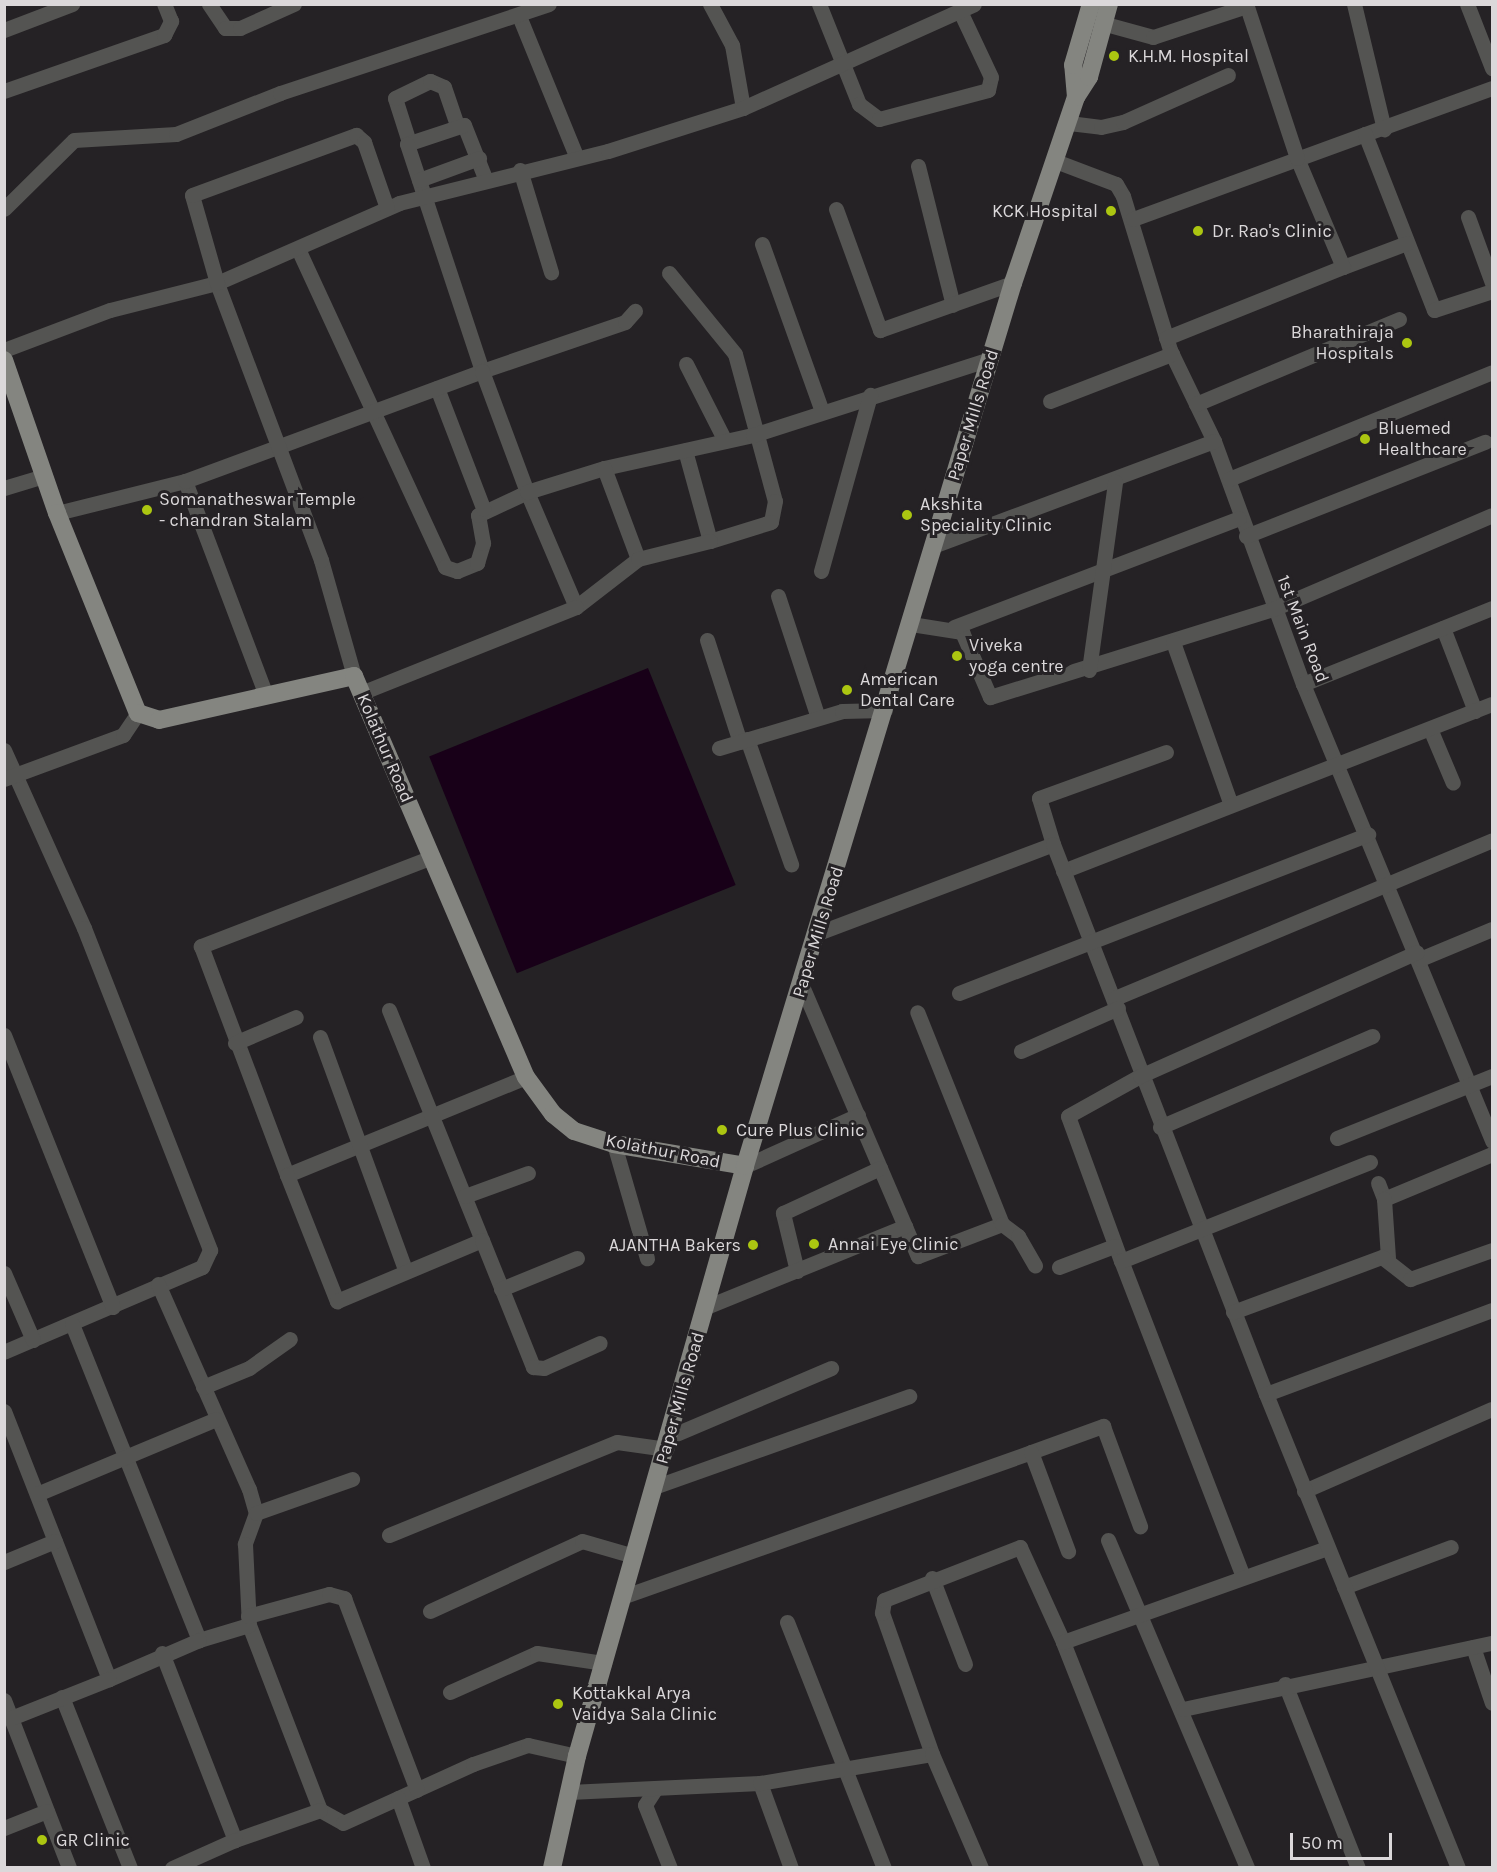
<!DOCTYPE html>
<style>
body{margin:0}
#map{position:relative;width:1497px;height:1872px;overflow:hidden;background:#252225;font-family:Karla,sans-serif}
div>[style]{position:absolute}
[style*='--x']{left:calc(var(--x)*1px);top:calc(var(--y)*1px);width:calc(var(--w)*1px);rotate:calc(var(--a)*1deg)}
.water>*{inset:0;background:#180018;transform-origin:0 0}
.minor>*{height:15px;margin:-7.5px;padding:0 7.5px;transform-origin:7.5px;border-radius:7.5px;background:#545452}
.major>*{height:18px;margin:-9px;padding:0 9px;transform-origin:9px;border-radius:9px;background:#848580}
.dots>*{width:16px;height:16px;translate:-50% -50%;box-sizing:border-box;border:3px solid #252225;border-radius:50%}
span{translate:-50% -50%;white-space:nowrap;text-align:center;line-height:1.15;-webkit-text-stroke:6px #252225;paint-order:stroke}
.poi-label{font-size:18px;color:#dbd8da}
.left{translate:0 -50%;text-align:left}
.right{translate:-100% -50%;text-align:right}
.street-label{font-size:18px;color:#dbd8da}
.frame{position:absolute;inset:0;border:6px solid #dbd8da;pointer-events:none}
.scale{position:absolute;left:1290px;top:1833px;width:102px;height:27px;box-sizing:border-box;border:3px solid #dbd8da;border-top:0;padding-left:8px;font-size:18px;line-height:21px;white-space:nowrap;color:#dbd8da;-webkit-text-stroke:4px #252225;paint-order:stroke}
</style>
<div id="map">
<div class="water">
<i style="left:648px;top:668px;width:234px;height:236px;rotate:68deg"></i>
</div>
<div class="minor">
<i style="--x:209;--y:4;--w:29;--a:56"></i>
<i style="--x:225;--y:28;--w:15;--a:0"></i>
<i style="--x:240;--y:28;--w:59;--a:-24"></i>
<i style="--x:710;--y:4;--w:47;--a:61.8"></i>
<i style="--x:732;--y:45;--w:64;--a:80.1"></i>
<i style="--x:819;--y:4;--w:108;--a:68.2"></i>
<i style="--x:859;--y:104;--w:25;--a:37"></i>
<i style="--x:879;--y:119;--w:113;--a:-14.9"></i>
<i style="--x:988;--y:90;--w:13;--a:-77"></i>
<i style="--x:991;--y:77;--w:73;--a:-115.2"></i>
<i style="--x:1354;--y:4;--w:129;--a:76.5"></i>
<i style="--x:1467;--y:4;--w:69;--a:68.7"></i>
<i style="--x:519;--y:16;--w:153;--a:67.8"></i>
<i style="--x:1102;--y:23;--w:53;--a:15.4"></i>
<i style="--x:1153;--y:37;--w:99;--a:-18.3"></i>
<i style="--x:4;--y:30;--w:73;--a:-20.9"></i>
<i style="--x:4;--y:91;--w:170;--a:-19.3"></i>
<i style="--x:164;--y:35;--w:16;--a:-63"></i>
<i style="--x:171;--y:21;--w:18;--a:-112"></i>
<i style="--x:1069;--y:123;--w:32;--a:7"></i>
<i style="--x:1101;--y:127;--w:23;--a:-13"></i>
<i style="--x:1123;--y:122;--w:115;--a:-24.1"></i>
<i style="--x:1365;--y:134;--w:135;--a:-19.9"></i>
<i style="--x:409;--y:142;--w:46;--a:-107.7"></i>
<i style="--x:395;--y:98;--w:39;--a:-26"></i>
<i style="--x:430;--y:81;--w:15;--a:23"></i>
<i style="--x:444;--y:87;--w:40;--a:71.1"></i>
<i style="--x:1058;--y:162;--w:62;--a:20.8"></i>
<i style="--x:1116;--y:184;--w:14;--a:60"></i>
<i style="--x:1123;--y:196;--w:161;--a:73"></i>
<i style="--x:1170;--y:350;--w:101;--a:64.2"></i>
<i style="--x:1214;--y:441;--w:259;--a:69.9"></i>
<i style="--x:1303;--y:684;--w:495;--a:67.5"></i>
<i style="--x:918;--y:166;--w:143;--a:75.9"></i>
<i style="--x:520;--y:170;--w:107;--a:73.1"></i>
<i style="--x:485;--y:178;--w:57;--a:-111.6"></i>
<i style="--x:464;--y:125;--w:60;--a:161.6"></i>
<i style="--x:407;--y:144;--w:239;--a:71.7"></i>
<i style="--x:482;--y:371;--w:151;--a:-18.9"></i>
<i style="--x:625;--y:322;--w:15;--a:-48"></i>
<i style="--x:419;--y:180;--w:64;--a:-20.1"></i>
<i style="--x:4;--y:209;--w:98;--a:-44.6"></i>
<i style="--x:74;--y:140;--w:102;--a:-3.4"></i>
<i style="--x:176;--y:134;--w:112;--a:-21.5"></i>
<i style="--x:280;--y:93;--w:283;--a:-18.3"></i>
<i style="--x:836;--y:209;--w:129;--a:70"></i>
<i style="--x:880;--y:330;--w:141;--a:-19.5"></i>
<i style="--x:1468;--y:217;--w:70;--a:70"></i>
<i style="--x:1133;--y:219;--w:247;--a:-20.1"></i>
<i style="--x:1365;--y:134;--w:189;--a:68.6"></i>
<i style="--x:1434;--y:310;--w:61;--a:-18.1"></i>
<i style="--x:762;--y:244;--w:178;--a:70.3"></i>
<i style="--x:299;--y:251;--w:348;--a:65.2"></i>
<i style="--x:445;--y:567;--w:13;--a:18"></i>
<i style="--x:457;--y:571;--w:22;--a:-22"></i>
<i style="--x:477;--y:563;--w:21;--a:-73"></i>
<i style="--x:483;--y:543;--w:28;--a:-100"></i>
<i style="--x:478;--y:515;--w:54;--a:-25.1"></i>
<i style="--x:527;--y:492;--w:125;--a:66.9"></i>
<i style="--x:1343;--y:267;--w:68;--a:-20.6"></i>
<i style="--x:669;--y:273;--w:104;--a:50.8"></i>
<i style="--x:735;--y:354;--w:152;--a:74.8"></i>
<i style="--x:775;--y:501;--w:21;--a:101"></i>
<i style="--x:771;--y:522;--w:64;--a:162.7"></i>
<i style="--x:710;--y:541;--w:94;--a:-105.4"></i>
<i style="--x:1166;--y:338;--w:191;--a:-21.9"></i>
<i style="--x:1343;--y:267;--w:118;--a:-112.9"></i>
<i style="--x:1297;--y:158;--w:162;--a:-108.3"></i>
<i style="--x:4;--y:350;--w:113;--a:-20.7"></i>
<i style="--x:110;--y:310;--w:110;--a:-14.2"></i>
<i style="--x:217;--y:283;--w:199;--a:-23.7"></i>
<i style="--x:399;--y:203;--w:215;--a:-14"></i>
<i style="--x:608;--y:151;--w:142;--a:-17.7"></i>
<i style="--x:743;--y:108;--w:253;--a:-24.2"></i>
<i style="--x:686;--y:364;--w:86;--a:63.1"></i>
<i style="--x:437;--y:388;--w:129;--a:69"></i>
<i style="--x:1050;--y:401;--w:131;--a:-21.1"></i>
<i style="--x:1196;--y:404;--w:220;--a:-22.7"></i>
<i style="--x:604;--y:468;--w:153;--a:-12.5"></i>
<i style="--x:753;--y:435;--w:249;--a:-17.8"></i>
<i style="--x:1229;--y:479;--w:284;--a:-22.1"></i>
<i style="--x:185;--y:481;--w:229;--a:69.3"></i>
<i style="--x:4;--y:488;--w:42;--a:-16.7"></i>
<i style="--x:57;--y:513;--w:132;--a:-14"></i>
<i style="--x:185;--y:481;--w:317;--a:-20.3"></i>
<i style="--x:482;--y:371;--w:129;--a:69.6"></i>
<i style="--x:527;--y:492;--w:81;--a:-17.3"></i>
<i style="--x:604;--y:468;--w:97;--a:69.5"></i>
<i style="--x:638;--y:559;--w:78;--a:142.3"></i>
<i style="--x:576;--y:607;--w:232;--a:158.2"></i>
<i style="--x:1246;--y:536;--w:257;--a:-21.5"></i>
<i style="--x:933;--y:546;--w:300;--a:-20.5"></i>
<i style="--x:638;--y:559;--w:74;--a:-14"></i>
<i style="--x:821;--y:571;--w:183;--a:-74.4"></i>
<i style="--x:778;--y:596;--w:128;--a:71.8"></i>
<i style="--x:911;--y:624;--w:52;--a:8.9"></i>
<i style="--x:962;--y:632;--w:71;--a:66.7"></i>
<i style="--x:990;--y:697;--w:296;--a:-17.3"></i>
<i style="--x:1273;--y:609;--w:238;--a:-23.2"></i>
<i style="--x:954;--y:627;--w:305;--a:-20.9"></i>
<i style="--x:1443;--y:628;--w:89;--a:68.9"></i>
<i style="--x:707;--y:640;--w:107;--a:72.1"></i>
<i style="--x:1173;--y:642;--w:170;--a:70.4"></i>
<i style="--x:1089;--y:670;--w:190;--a:-82.1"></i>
<i style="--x:354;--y:676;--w:121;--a:-105.9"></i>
<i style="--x:321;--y:560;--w:296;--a:-110.6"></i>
<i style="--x:217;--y:283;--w:91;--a:-105.9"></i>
<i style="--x:192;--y:195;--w:175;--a:-20.1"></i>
<i style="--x:356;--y:135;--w:11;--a:41"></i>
<i style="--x:364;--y:142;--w:70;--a:70.8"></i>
<i style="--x:1303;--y:684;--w:204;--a:-21.9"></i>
<i style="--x:1431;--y:731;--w:56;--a:67.1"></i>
<i style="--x:747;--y:739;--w:133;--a:70.6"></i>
<i style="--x:719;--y:748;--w:128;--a:-16.7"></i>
<i style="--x:842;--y:711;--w:43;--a:-1.3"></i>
<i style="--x:4;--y:750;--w:195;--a:65.8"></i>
<i style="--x:84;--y:928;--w:346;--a:68.6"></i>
<i style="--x:210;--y:1250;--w:19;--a:115"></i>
<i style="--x:202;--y:1267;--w:215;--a:156.8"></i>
<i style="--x:4;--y:779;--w:127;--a:-20.3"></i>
<i style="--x:123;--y:735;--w:27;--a:-56"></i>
<i style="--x:1053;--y:844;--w:48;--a:-106.9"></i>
<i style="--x:1039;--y:798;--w:135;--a:-19.9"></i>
<i style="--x:432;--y:857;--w:248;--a:158.9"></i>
<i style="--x:201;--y:946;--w:245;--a:69.4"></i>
<i style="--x:287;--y:1175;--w:258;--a:-22.3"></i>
<i style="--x:1063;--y:871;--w:460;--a:-21.3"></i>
<i style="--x:818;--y:933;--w:251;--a:-20.7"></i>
<i style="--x:1053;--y:844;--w:590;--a:68.83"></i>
<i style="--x:1420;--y:959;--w:78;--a:-22.6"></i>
<i style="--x:802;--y:986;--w:294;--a:66.8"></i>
<i style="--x:918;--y:1256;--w:90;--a:-20.9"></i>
<i style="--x:1002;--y:1224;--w:228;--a:-111.8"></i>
<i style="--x:959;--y:993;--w:439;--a:-21.2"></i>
<i style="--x:1115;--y:998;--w:409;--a:-22.7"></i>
<i style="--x:389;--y:1010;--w:248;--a:68"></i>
<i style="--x:4;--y:1035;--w:293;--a:68.2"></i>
<i style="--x:320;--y:1037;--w:247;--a:69.9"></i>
<i style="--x:235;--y:1043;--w:66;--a:-23.1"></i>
<i style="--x:1021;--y:1051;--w:106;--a:-23.9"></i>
<i style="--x:1160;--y:1127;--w:231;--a:-23.2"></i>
<i style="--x:1337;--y:1138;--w:167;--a:-21.8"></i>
<i style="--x:614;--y:1144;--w:119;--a:73.9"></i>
<i style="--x:745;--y:1166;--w:124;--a:-24.3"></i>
<i style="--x:287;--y:1175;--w:136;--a:68.4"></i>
<i style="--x:337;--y:1301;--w:157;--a:-22.8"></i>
<i style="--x:482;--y:1240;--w:137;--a:68.1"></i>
<i style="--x:533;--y:1367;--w:11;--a:5"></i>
<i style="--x:544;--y:1368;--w:61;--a:-24.1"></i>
<i style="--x:1378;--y:1183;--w:17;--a:69"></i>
<i style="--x:1384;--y:1199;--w:117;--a:-22.6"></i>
<i style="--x:465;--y:1196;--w:67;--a:-20.1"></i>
<i style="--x:1384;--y:1199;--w:59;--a:86.1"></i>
<i style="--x:1002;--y:1224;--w:20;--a:37"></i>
<i style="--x:1018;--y:1236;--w:34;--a:60"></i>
<i style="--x:1121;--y:1261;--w:154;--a:-110.1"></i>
<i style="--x:1068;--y:1116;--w:82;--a:-29.1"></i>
<i style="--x:1140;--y:1076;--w:303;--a:-24.1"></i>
<i style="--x:1059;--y:1267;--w:59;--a:-20.9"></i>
<i style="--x:797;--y:1271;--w:60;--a:-103.6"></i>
<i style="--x:783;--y:1213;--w:107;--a:-24.9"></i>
<i style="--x:4;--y:1273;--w:73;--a:66.6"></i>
<i style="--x:158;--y:1284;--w:224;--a:66.1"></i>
<i style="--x:249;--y:1489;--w:25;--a:74"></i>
<i style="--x:256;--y:1513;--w:33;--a:110"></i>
<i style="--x:245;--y:1544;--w:81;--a:87.2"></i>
<i style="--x:249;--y:1625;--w:198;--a:69"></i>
<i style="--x:320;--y:1810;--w:26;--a:29"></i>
<i style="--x:343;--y:1823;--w:143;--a:-24.4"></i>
<i style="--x:473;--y:1764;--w:58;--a:-19.1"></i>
<i style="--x:528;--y:1745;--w:50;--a:12.7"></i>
<i style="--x:501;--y:1289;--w:82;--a:-22.2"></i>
<i style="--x:706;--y:1307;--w:215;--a:-22.1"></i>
<i style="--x:1233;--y:1312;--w:159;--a:-20.3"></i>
<i style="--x:1382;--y:1257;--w:36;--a:38"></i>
<i style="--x:1410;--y:1279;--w:87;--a:-19.5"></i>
<i style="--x:72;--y:1324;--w:341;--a:68.1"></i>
<i style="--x:199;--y:1640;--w:52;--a:-16.7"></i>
<i style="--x:203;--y:1387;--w:50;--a:-22.4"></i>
<i style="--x:249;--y:1368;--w:50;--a:-35.3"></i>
<i style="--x:4;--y:1411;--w:288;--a:68.6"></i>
<i style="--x:109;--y:1679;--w:98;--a:-23.4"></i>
<i style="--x:671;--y:1436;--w:174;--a:-23"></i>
<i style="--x:1031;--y:1452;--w:77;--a:-19.9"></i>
<i style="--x:1103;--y:1426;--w:107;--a:69.7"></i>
<i style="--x:654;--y:1487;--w:271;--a:-19.6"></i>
<i style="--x:1304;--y:1491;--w:205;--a:-23.6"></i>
<i style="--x:37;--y:1494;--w:194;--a:-22.7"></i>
<i style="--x:256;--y:1513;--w:102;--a:-19.5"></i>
<i style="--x:389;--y:1535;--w:246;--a:-22.2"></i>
<i style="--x:617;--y:1442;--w:50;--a:8"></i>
<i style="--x:1108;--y:1540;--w:356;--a:67"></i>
<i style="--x:4;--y:1562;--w:55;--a:-22.4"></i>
<i style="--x:1242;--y:1574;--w:336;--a:-111.1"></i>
<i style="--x:1121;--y:1261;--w:268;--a:-21.7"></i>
<i style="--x:932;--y:1578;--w:92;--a:69"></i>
<i style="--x:1344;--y:1587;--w:114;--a:-20.5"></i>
<i style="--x:622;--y:1597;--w:434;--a:-19.5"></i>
<i style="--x:1031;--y:1452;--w:106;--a:69.5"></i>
<i style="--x:430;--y:1611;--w:167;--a:-24.7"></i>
<i style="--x:582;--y:1541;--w:54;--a:16.1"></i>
<i style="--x:248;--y:1616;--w:84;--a:-15.2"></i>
<i style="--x:329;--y:1594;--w:16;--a:15"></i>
<i style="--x:344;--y:1598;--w:205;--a:69.2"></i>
<i style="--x:787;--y:1622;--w:264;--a:68.5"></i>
<i style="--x:1473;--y:1647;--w:59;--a:71.3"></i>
<i style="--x:162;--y:1653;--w:201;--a:68.7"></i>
<i style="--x:235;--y:1840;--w:90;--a:-19.4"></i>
<i style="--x:1285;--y:1684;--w:198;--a:68.4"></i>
<i style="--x:450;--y:1692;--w:95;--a:-24.1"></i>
<i style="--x:537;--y:1653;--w:68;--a:8.5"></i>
<i style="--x:62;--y:1697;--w:184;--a:68.3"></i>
<i style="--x:4;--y:1700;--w:180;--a:68.8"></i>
<i style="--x:1183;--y:1709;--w:316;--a:-12.1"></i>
<i style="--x:11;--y:1718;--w:105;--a:-21.7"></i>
<i style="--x:932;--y:1754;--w:150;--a:-109.5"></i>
<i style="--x:882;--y:1613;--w:13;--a:-81"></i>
<i style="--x:884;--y:1600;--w:146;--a:-21.3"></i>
<i style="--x:1020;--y:1547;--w:104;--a:65.6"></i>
<i style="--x:760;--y:1783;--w:90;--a:70"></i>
<i style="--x:656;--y:1788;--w:20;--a:123"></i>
<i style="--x:645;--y:1805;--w:68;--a:68.4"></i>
<i style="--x:569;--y:1792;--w:191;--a:-2.7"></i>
<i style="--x:760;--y:1783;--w:174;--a:-9.6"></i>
<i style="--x:932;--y:1754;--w:124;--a:66.7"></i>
<i style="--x:398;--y:1798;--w:74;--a:70.3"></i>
<i style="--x:4;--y:1828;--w:46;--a:-21.6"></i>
<i style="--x:172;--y:1868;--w:69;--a:-24"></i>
<i style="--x:1152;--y:1868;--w:243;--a:-111.5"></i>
<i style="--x:1063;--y:1642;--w:280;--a:-19.6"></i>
<i style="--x:1458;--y:1868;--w:511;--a:-112.05"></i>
<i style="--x:1266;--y:1394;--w:241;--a:-20.4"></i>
</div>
<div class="major">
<i style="--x:1076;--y:97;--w:32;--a:-95"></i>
<i style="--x:1073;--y:65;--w:64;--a:-73.6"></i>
<i style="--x:4;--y:360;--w:162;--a:70.9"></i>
<i style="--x:57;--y:513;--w:216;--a:68"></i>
<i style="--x:138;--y:713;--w:22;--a:18"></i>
<i style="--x:159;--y:720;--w:200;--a:-12.7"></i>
<i style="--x:354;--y:676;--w:436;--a:66.8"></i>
<i style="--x:526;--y:1077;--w:46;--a:53.9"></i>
<i style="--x:553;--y:1114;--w:27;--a:39"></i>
<i style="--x:574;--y:1131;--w:42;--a:18"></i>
<i style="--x:614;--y:1144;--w:133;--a:9.5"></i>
<i style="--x:552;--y:1868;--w:115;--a:-77.4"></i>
<i style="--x:577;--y:1756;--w:613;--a:-74.11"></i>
<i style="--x:745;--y:1166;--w:923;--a:-73.12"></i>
<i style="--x:1013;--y:283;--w:196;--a:-71.3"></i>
<i style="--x:1076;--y:97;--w:24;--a:-57"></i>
<i style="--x:1089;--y:77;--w:76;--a:-74.7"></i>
</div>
<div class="dots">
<i style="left:1114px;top:56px;background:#acc611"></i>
<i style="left:1111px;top:211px;background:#acc611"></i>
<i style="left:1198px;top:231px;background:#acc611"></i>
<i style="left:1407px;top:343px;background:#acc611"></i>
<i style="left:1365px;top:439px;background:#acc611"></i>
<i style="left:147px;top:510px;background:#acc611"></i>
<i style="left:907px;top:515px;background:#acc611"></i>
<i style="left:957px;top:656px;background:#acc611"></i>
<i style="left:847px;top:690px;background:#acc611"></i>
<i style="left:722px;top:1130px;background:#acc611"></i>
<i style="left:814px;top:1244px;background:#acc611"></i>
<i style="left:753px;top:1245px;background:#acc611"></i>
<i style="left:558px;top:1704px;background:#acc611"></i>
<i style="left:42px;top:1840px;background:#acc611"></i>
</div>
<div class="poi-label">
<span class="left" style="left:1128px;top:56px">K.H.M. Hospital</span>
<span class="right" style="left:1098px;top:211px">KCK Hospital</span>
<span class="left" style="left:1212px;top:231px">Dr. Rao's Clinic</span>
<span class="right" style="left:1394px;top:343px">Bharathiraja<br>Hospitals</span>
<span class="left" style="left:1378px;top:439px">Bluemed<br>Healthcare</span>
<span class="left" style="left:159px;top:510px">Somanatheswar Temple<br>- chandran Stalam</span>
<span class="left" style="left:920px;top:515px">Akshita<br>Speciality Clinic</span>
<span class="left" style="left:969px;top:656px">Viveka<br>yoga centre</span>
<span class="left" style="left:860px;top:690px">American<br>Dental Care</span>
<span class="left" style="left:736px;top:1130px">Cure Plus Clinic</span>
<span class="left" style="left:828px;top:1244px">Annai Eye Clinic</span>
<span class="right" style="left:741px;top:1245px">AJANTHA Bakers</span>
<span class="left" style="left:572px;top:1704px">Kottakkal Arya<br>Vaidya Sala Clinic</span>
<span class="left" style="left:56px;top:1840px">GR Clinic</span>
</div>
<div class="street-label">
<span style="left:973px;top:415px;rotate:-73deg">Paper Mills Road</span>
<span style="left:1303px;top:629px;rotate:69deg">1st Main Road</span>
<span style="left:385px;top:748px;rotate:67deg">Kolathur Road</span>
<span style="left:818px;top:932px;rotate:-73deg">Paper Mills Road</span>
<span style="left:663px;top:1151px;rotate:11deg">Kolathur Road</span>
<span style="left:680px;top:1398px;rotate:-74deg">Paper Mills Road</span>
</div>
<div class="frame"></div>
<div class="scale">50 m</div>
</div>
